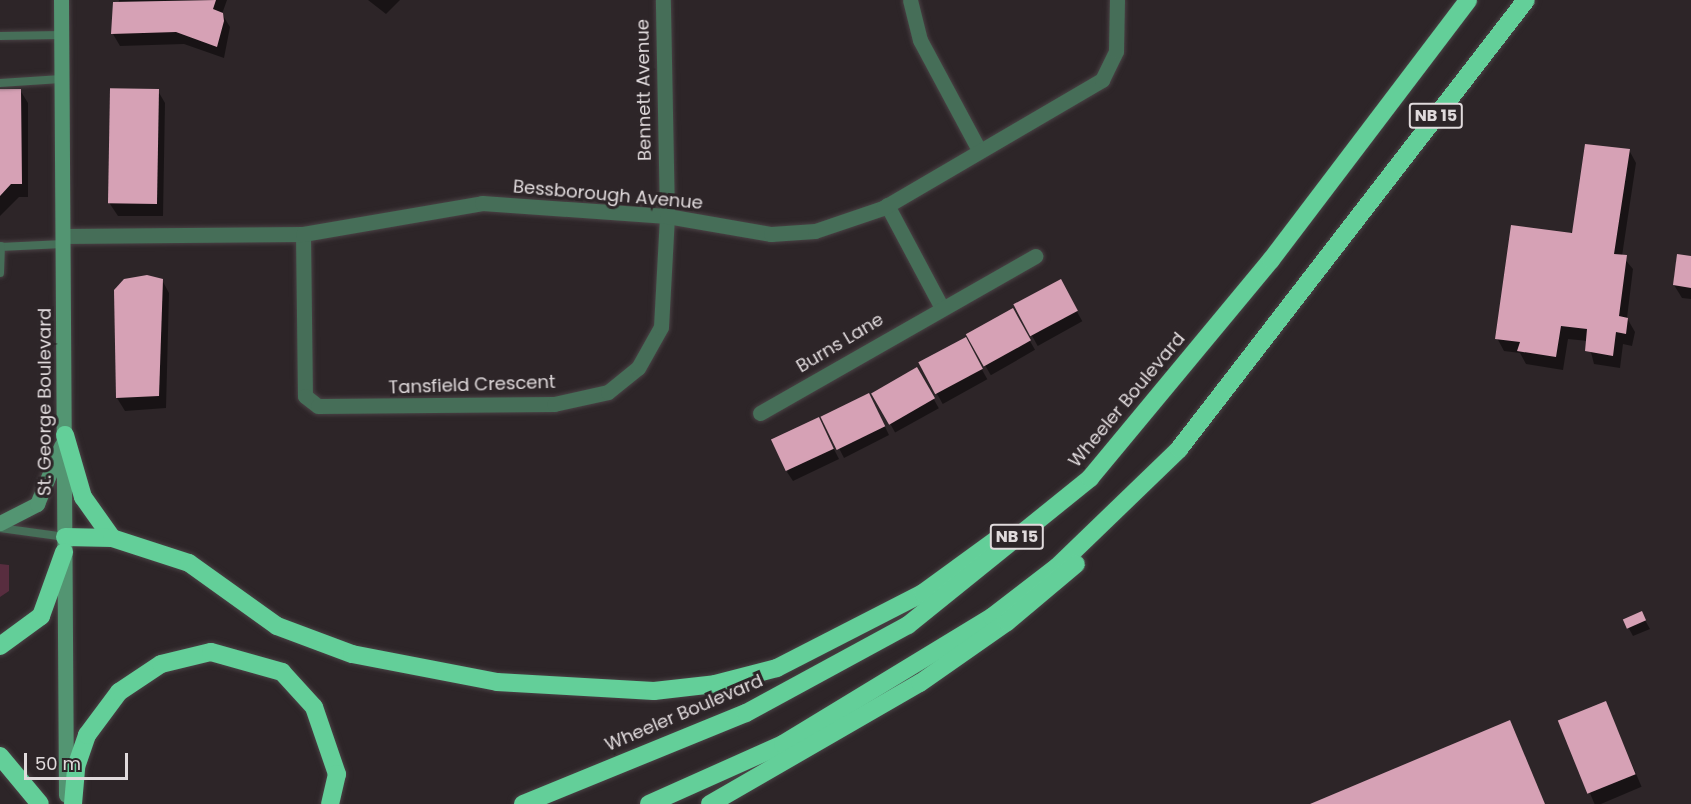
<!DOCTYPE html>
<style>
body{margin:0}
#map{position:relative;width:1691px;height:804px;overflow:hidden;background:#2d2528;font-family:Poppins,sans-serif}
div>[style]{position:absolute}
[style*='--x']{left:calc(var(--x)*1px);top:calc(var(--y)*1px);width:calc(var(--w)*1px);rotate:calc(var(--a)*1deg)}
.green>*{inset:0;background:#582d3f}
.shadow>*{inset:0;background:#0007;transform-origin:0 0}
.building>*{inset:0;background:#d6a1b5;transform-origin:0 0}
.roads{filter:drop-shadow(0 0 2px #4a4245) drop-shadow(0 0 2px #4a4245)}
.lane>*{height:8px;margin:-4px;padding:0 4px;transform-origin:4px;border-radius:4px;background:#466e58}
.street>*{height:15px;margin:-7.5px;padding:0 7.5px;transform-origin:7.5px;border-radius:7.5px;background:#466e58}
.secondary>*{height:15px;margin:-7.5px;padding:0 7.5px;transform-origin:7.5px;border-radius:7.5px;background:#539572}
.highway>*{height:18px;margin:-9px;padding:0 9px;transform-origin:9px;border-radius:9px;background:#63cf99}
span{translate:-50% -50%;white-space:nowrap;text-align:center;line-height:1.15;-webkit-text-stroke:6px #2d2528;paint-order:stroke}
.shield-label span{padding:2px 4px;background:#2d2528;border:2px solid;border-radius:4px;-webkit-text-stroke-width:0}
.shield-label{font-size:16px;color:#e0dadc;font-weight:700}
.street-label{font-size:18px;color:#e0dadc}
.scale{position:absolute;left:24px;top:753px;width:104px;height:27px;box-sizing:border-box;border:3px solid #e0dadc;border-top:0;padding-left:8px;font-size:18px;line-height:21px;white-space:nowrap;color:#e0dadc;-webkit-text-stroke:4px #2d2528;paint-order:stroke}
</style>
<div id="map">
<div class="green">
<i style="clip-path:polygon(0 564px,9px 565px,9px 591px,0 597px)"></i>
</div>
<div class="shadow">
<i style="clip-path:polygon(119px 0,227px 0,222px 14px,230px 27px,224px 58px,184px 44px,120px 46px,113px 34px)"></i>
<i style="clip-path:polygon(368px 0,400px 0,386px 14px)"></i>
<i style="clip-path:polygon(20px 90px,28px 103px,28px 197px,19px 197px,0 216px,0 91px)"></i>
<i style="clip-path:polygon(158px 91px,165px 103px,163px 216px,118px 216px,110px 204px)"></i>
<i style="clip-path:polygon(1629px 150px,1636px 163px,1622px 256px,1633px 269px,1627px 318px,1635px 332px,1632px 346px,1623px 344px,1620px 368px,1594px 364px,1588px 341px,1568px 339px,1563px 370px,1526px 364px,1520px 353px,1504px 351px,1497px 338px)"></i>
<i style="clip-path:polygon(1691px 257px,1691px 299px,1682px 298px,1674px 285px)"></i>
<i style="clip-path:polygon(162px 280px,169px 293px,166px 408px,125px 411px,117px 398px,115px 290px)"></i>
<i style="left:1060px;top:281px;width:46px;height:51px;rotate:61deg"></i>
<i style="left:1012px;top:310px;width:46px;height:51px;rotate:60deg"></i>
<i style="left:965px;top:339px;width:46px;height:51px;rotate:61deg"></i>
<i style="left:917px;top:369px;width:45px;height:50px;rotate:61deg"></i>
<i style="clip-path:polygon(874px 404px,889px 435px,844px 458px,823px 417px)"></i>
<i style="clip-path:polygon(823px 428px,839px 459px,793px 481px,787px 472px)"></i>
<i style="clip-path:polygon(1641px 613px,1650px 629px,1633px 636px,1628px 627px)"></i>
<i style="left:1606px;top:703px;width:91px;height:50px;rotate:67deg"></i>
<i style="clip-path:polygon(1509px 722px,1545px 804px,1314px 804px)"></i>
</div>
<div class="building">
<i style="clip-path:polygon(216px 0,213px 9px,223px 13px,224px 21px,217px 47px,176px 32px,111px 34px,113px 2px)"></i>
<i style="clip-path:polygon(0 89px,21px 89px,22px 184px,11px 184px,0 196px)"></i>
<i style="left:159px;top:89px;width:115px;height:49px;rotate:91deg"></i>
<i style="clip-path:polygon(1585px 144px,1630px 149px,1614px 254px,1627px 255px,1619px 316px,1628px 318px,1626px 334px,1616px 332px,1613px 356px,1585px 351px,1587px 329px,1561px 326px,1556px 357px,1517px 351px,1520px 342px,1495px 339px,1511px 225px,1572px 233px)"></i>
<i style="clip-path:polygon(1677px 254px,1691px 256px,1691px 288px,1673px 285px)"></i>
<i style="clip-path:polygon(147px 275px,163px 279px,159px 396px,116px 398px,114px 290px,124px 279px)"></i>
<i style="left:1061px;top:279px;width:36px;height:54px;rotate:62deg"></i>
<i style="left:1013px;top:308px;width:37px;height:54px;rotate:61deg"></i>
<i style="left:966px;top:337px;width:36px;height:54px;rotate:62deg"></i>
<i style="left:917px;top:367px;width:36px;height:53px;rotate:60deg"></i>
<i style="left:869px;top:393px;width:37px;height:54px;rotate:64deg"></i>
<i style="left:819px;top:417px;width:35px;height:53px;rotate:65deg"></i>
<i style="left:1642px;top:611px;width:10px;height:21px;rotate:66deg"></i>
<i style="left:1606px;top:701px;width:79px;height:52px;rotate:68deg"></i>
<i style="clip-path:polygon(1510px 720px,1545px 804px,1310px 804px)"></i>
</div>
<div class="roads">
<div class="lane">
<i style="--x:0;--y:36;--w:61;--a:-0.9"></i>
<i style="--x:0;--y:83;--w:61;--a:-3.8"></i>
<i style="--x:0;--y:247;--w:63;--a:-2.7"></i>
<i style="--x:0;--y:273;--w:27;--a:-88"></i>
<i style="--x:0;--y:528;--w:66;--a:7.9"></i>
</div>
<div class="street">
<i style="--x:910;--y:0;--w:41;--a:76"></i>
<i style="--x:920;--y:40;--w:125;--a:61.8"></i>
<i style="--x:887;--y:205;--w:115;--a:61.9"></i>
<i style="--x:303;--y:234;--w:162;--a:89.3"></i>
<i style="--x:305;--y:396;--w:16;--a:38"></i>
<i style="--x:318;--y:406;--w:236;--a:-0.5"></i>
<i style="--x:554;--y:404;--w:55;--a:-12.5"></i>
<i style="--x:608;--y:392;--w:38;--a:-39"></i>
<i style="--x:638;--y:368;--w:47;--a:-60.7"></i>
<i style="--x:661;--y:327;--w:111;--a:-86.9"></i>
<i style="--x:667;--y:216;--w:216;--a:-91.1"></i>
<i style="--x:63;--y:236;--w:240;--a:-0.5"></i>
<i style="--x:303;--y:234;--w:182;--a:-9.8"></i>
<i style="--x:482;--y:203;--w:185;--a:4"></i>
<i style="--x:667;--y:216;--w:106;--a:9.8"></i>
<i style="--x:771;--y:234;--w:44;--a:-3.9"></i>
<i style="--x:815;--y:231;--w:72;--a:-18.7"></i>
<i style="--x:883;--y:208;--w:254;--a:-30.3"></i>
<i style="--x:1102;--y:80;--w:32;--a:-64"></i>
<i style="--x:1116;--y:51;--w:51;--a:-88.9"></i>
<i style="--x:760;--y:413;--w:317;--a:-29.7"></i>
</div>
<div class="secondary">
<i style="--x:61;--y:0;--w:795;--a:89.64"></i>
<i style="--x:0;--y:523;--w:42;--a:-27.2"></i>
<i style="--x:37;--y:504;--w:63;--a:-67.5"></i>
</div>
<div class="highway">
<i style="--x:65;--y:435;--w:65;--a:73.8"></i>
<i style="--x:83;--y:497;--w:50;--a:54.7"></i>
<i style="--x:65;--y:537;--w:47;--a:1.2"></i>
<i style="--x:112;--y:538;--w:81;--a:18"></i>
<i style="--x:189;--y:563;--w:108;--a:35.6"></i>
<i style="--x:277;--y:626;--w:80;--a:20.5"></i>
<i style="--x:352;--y:654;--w:148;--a:10.9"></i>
<i style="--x:497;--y:682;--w:157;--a:3.3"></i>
<i style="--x:654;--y:691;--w:61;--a:-6.5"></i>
<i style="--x:715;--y:684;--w:64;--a:-14.5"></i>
<i style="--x:777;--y:668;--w:164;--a:-27.2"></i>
<i style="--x:923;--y:593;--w:92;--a:-36.1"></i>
<i style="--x:0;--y:646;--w:51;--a:-36.2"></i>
<i style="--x:41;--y:616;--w:68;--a:-70.2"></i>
<i style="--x:0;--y:756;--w:62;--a:50.2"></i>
<i style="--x:73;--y:804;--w:37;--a:-85"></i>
<i style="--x:76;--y:767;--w:34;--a:-71"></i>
<i style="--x:87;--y:735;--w:54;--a:-53.3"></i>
<i style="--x:119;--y:692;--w:50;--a:-33.7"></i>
<i style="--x:161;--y:664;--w:51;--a:-13.5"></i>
<i style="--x:211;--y:652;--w:74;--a:15.7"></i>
<i style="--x:282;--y:672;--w:47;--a:47.6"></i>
<i style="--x:314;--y:707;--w:71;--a:71.1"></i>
<i style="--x:337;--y:774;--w:31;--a:103"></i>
<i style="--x:523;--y:804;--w:241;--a:-22.2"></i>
<i style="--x:746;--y:713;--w:184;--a:-28.5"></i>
<i style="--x:908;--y:625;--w:234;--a:-38.9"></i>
<i style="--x:1090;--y:478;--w:283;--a:-50.3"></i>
<i style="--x:1271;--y:260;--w:326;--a:-52.8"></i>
<i style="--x:649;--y:804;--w:147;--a:-24.1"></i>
<i style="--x:783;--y:744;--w:245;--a:-31.3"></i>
<i style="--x:992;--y:617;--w:82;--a:-37.6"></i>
<i style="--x:1057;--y:567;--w:170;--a:-44"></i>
<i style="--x:1179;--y:449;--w:567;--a:-52.3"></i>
<i style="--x:710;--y:804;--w:242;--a:-30"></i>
<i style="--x:920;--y:683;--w:106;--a:-35"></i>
<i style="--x:1007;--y:622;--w:90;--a:-40"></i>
</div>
</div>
<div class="shield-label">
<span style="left:1436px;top:116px">NB 15</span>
<span style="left:1017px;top:537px">NB 15</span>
</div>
<div class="street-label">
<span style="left:644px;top:90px;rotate:-91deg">Bennett Avenue</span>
<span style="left:608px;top:195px;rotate:5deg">Bessborough Avenue</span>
<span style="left:840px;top:343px;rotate:-31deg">Burns Lane</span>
<span style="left:472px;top:385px;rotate:-2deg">Tansfield Crescent</span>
<span style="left:1127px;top:400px;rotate:-50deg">Wheeler Boulevard</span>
<span style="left:45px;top:402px;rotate:-90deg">St. George Boulevard</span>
<span style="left:684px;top:713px;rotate:-23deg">Wheeler Boulevard</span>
</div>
<div class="scale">50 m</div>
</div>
